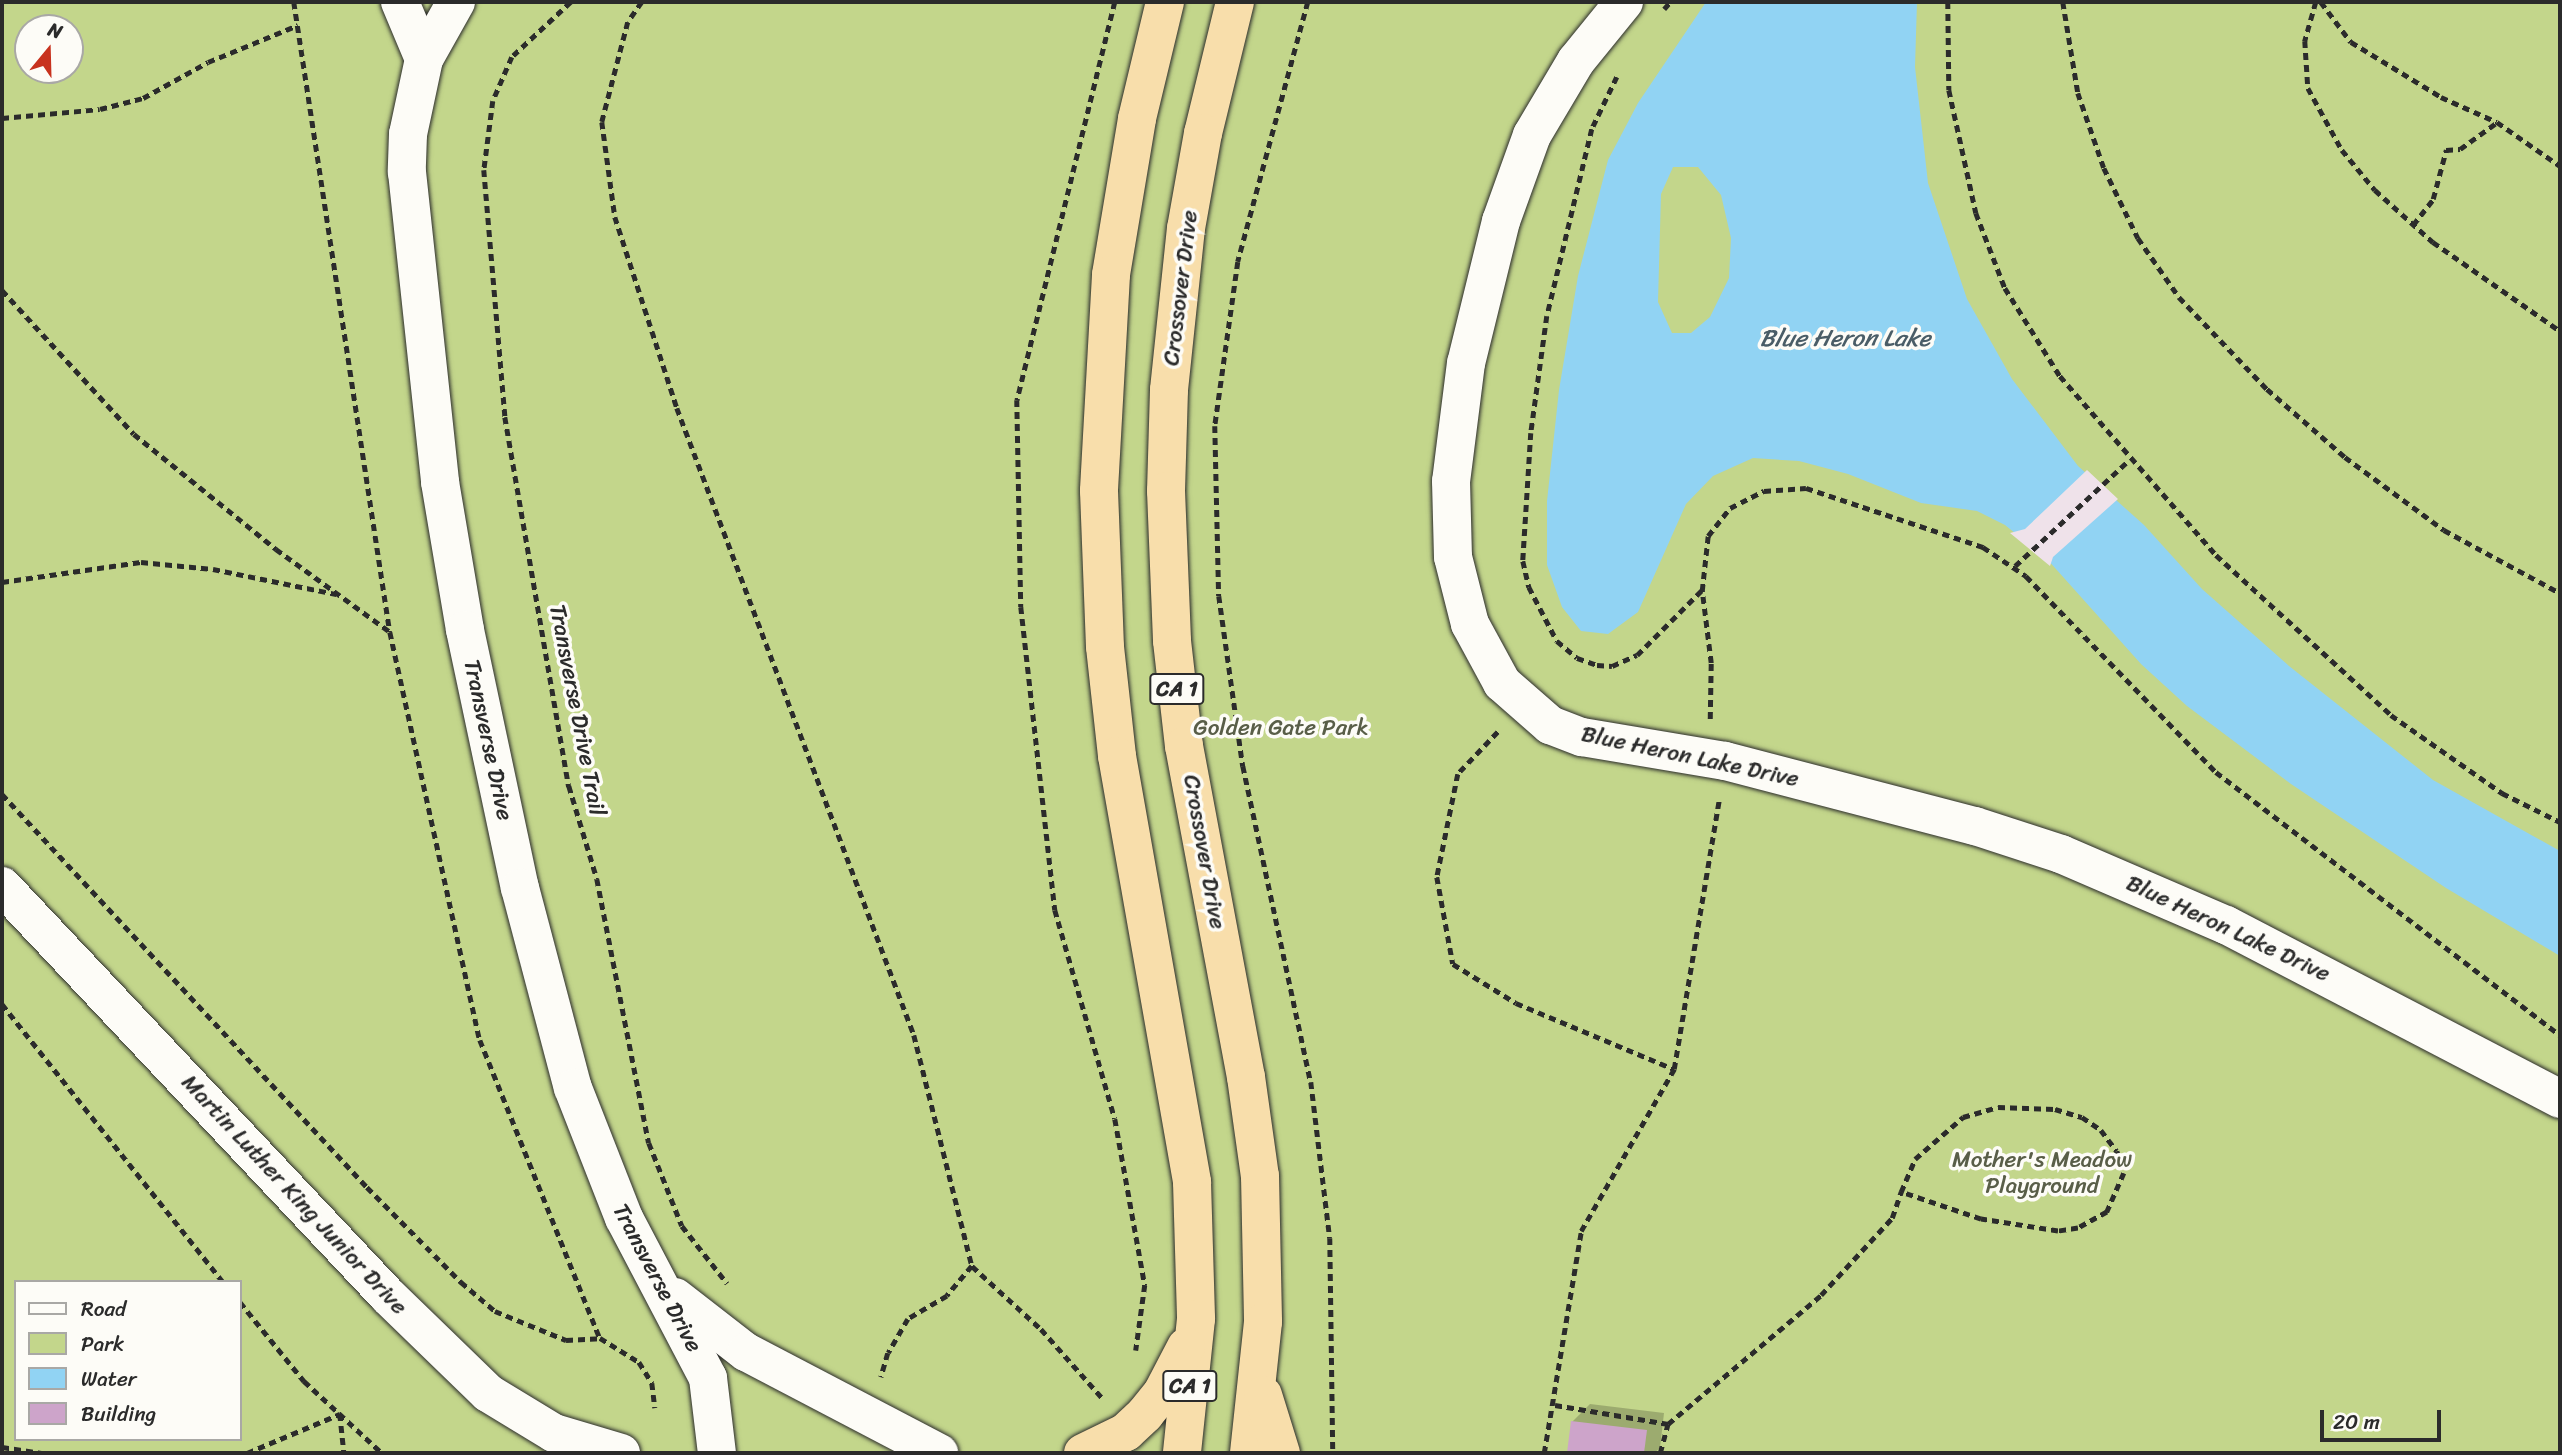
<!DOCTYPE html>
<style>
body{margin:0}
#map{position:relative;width:2562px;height:1455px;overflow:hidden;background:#efe2ea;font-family:Sriracha,sans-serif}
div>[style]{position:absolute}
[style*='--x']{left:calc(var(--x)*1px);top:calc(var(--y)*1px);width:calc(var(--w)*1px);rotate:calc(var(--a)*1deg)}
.green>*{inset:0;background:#c3d68b}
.water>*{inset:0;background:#91d3f3}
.pier>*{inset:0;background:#efe2ea}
.shadow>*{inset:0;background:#0003}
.building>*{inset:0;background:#cda4ca}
.path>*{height:4.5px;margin-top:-2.25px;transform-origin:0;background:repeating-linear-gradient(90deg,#2b2b2b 0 7px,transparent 0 12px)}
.roads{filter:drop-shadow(0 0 2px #2b2b2b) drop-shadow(0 0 2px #2b2b2b)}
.minor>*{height:38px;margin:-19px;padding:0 19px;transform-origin:19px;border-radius:19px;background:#fdfcf7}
.highway>*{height:38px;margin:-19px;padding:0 19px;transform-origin:19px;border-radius:19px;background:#f8deab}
span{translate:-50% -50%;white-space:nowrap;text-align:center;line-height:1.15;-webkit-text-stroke:7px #fdfcf7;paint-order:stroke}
.shield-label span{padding:2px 5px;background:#fdfcf7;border:2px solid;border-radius:5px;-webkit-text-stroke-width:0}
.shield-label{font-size:21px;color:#2b2b2b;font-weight:700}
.street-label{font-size:23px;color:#2b2b2b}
.park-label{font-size:23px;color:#595e48}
.water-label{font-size:24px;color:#4a5d67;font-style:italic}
.frame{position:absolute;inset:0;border:4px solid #2b2b2b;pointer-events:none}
.legend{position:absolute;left:14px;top:1280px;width:228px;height:161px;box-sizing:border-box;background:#fdfcf7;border:2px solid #a9a8a5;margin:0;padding:9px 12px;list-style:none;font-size:21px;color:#2b2b2b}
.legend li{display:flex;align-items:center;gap:14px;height:35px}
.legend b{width:35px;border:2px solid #a9a8a5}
.north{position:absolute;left:14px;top:14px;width:70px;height:70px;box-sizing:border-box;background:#fdfcf7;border:2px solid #a9a8a5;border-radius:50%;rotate:19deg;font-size:19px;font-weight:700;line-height:28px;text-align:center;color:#2b2b2b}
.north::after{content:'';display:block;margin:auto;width:24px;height:32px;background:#c8321e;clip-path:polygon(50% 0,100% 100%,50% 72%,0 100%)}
.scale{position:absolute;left:2320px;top:1410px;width:121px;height:32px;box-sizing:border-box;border:4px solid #2b2b2b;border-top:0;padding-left:9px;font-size:21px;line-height:24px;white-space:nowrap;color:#2b2b2b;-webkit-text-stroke:5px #fdfcf7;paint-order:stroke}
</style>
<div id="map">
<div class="green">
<i style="clip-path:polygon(evenodd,2px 2px,2560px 2px,2560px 1453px,2px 1453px,2px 2px,28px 28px,70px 28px,70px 70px,28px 70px,28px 28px,2px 2px,16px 1282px,240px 1282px,240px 1439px,16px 1439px,16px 1282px)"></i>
</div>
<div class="water">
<i style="clip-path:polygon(evenodd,1706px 2px,1917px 2px,1915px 67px,1928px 183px,1967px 299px,2012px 379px,2078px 466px,2144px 525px,2202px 589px,2289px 666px,2433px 780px,2560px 851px,2560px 956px,2446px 888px,2291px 784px,2187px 706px,2141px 664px,2047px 559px,2005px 525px,1977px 511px,1921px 503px,1848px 474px,1799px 461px,1753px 458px,1713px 476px,1686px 504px,1638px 612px,1608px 634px,1581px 631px,1562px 607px,1547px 565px,1547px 501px,1559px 390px,1578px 276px,1608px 160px,1638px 103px,1706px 2px,1673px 167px,1698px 167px,1721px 195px,1731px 238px,1729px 278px,1710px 317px,1691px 333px,1672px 333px,1658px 302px,1661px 194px,1673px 167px)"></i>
</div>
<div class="pier">
<i style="clip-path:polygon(2087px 470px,2118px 499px,2053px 557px,2050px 566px,2010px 533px,2025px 529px)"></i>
</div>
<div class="shadow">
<i style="clip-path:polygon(1590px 1404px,1664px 1413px,1660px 1448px,1654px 1453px,1569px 1453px,1572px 1422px)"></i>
</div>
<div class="building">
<i style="clip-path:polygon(1571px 1421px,1647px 1430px,1644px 1453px,1567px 1453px)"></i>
</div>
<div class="path">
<i style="--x:294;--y:2;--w:637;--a:81.34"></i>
<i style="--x:390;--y:632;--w:418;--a:77.6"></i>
<i style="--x:480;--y:1040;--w:321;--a:68.1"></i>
<i style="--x:600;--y:1338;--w:46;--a:31.6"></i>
<i style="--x:639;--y:1362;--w:25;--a:58"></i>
<i style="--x:652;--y:1383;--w:25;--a:83"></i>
<i style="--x:571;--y:2;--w:81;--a:137"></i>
<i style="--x:512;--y:57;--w:48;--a:113.4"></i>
<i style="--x:493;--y:101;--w:70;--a:97.4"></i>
<i style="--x:484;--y:170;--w:248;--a:85.1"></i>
<i style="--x:505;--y:417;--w:375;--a:80.2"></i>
<i style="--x:569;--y:786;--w:97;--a:73.2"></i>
<i style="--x:597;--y:879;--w:269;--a:78.9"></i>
<i style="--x:649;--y:1143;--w:89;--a:68.3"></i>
<i style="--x:682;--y:1226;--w:73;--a:51.7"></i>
<i style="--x:642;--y:2;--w:24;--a:125"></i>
<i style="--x:628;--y:22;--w:103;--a:104.6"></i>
<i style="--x:602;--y:122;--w:96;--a:82.2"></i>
<i style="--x:615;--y:217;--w:201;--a:72"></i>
<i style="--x:677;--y:408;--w:670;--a:69.29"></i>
<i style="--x:914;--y:1035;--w:238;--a:75.9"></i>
<i style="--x:972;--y:1266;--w:39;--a:130"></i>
<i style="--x:947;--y:1296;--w:45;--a:149.5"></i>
<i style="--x:908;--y:1319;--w:39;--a:120"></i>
<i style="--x:888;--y:1353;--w:25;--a:106"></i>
<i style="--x:1115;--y:2;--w:410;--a:103.8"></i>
<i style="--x:1017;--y:400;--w:207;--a:88.9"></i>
<i style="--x:1021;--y:607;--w:305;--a:83.6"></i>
<i style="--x:1055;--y:910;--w:217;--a:74"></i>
<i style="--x:1115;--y:1119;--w:169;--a:79.8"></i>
<i style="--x:1145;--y:1285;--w:66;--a:97.9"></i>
<i style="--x:1308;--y:2;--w:269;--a:105.1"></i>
<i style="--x:1238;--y:262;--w:166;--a:98"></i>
<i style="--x:1215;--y:426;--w:170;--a:88.7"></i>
<i style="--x:1219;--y:596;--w:172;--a:82"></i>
<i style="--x:1243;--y:766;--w:323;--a:77.9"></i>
<i style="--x:1311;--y:1082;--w:157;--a:83.1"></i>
<i style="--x:1330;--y:1238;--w:215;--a:89.2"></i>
<i style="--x:1948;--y:2;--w:88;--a:89.3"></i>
<i style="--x:1949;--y:90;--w:126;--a:77.6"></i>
<i style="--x:1976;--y:213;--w:80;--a:68.9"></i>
<i style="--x:2005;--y:288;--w:104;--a:58"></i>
<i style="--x:2060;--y:376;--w:237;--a:48.9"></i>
<i style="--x:2216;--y:555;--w:237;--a:42.4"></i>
<i style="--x:2391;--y:715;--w:136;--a:35.1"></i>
<i style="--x:2502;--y:793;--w:65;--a:26.6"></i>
<i style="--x:2063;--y:2;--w:92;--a:80.6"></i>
<i style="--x:2078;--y:93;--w:79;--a:70.9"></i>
<i style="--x:2104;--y:168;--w:78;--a:64.1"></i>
<i style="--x:2138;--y:238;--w:72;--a:55.2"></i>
<i style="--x:2179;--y:297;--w:127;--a:46.3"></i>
<i style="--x:2267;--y:389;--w:103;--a:41.1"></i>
<i style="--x:2345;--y:457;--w:123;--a:36.4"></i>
<i style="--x:2444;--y:530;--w:132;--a:28.5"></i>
<i style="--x:2316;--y:2;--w:41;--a:105.8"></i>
<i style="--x:2305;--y:41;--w:47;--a:86.3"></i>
<i style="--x:2308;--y:88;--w:71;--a:61.3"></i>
<i style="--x:2342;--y:150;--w:52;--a:50.5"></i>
<i style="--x:2375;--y:190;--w:78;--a:41.9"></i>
<i style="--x:2433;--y:242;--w:155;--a:35"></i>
<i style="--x:2321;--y:2;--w:50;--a:53.1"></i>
<i style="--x:2351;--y:42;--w:105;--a:31.4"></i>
<i style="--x:2441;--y:97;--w:61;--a:24.1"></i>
<i style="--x:2497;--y:122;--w:77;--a:34.9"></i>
<i style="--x:1664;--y:9;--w:9;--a:-49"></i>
<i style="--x:1617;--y:77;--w:58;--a:115.7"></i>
<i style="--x:1592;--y:129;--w:192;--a:103.5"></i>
<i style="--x:1547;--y:316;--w:118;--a:97.8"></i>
<i style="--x:1531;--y:433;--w:128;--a:93.6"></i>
<i style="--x:1523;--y:561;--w:27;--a:77"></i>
<i style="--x:1529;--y:587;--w:61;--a:62.6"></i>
<i style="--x:1557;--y:641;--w:26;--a:40"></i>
<i style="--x:1577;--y:658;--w:21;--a:19"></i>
<i style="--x:1597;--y:665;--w:15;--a:4"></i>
<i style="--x:1612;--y:666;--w:27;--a:-24"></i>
<i style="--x:1637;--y:655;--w:91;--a:-45"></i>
<i style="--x:2;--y:118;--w:98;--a:-5.2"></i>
<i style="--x:100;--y:109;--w:44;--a:-14.3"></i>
<i style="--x:143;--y:98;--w:74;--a:-29"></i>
<i style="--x:208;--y:62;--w:97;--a:-22.3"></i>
<i style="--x:2413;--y:225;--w:33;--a:-52"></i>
<i style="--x:2433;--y:199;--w:51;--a:-75.1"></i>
<i style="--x:2446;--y:150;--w:14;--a:-4"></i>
<i style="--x:2460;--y:149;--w:44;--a:-35.8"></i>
<i style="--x:2;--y:290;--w:195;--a:47.5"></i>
<i style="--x:134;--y:434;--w:183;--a:39"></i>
<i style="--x:276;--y:549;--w:140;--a:36"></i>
<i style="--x:2015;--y:566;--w:156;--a:-42.9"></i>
<i style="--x:2;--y:582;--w:140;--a:-8.2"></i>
<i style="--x:141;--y:562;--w:72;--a:5.6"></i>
<i style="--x:213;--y:569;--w:126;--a:11.5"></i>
<i style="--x:1710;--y:719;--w:56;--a:-89"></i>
<i style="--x:1711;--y:663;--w:73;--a:-97.1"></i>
<i style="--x:1702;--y:591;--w:55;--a:-83.8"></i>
<i style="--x:1708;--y:536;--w:36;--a:-52"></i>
<i style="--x:1730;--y:508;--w:38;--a:-27"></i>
<i style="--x:1764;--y:491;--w:42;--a:-4.1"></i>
<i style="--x:1806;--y:488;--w:187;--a:18.4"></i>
<i style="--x:1983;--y:547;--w:52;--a:34"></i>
<i style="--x:2026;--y:576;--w:273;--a:45.9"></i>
<i style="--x:2216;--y:772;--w:433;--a:37.4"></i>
<i style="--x:1498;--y:732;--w:58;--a:133.6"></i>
<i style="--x:1458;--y:774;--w:105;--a:101.5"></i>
<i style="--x:1437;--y:877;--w:88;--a:79.6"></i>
<i style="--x:1453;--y:964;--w:74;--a:31.8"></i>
<i style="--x:1516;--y:1003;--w:171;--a:22.7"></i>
<i style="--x:2;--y:794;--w:536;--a:47.12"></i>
<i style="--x:367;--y:1187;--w:134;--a:45.3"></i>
<i style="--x:461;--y:1282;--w:45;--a:40.5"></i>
<i style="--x:495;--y:1311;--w:77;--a:22.2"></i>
<i style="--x:566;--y:1340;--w:34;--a:-3"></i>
<i style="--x:2;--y:1004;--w:355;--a:51.5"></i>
<i style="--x:972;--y:1266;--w:93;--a:42.4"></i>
<i style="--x:1041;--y:1329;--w:95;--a:48.4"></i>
<i style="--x:240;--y:1302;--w:102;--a:51"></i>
<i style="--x:304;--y:1381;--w:106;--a:42.7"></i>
<i style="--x:1555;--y:1405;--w:115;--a:9.5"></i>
<i style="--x:2;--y:1447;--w:40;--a:8.5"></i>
<i style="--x:247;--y:1453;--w:101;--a:-22.8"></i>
<i style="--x:340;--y:1414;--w:39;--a:84"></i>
<i style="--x:1544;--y:1453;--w:225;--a:-80.5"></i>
<i style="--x:1581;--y:1231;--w:187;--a:-60.1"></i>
<i style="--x:1674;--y:1069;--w:273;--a:-80.5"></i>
<i style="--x:1660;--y:1453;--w:30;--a:-75"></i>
<i style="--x:1668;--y:1424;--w:200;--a:-40.1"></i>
<i style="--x:1821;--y:1295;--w:105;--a:-47.3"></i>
<i style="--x:1892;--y:1218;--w:28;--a:-71"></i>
<i style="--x:1901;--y:1192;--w:36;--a:-67"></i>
<i style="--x:1915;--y:1159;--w:64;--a:-41.2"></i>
<i style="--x:1963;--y:1117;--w:36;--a:-16"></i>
<i style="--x:1998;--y:1107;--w:57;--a:2"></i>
<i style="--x:2055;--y:1109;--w:28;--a:17"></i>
<i style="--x:2082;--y:1117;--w:23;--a:34"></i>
<i style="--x:2101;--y:1130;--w:26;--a:53"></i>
<i style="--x:2117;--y:1151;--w:23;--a:72"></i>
<i style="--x:2124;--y:1173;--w:43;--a:113.6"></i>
<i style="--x:2107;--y:1212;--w:33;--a:151"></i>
<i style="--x:2078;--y:1228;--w:20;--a:171"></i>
<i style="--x:2058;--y:1231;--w:78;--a:-171.1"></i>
<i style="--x:1981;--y:1219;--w:84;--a:-161.4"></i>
</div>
<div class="roads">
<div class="minor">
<i style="--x:400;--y:2;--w:62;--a:67.2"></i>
<i style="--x:456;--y:2;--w:65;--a:119.3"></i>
<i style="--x:424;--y:59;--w:77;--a:102"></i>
<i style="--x:408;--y:134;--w:38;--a:92"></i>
<i style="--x:407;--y:172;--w:312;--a:83.9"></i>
<i style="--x:440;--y:482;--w:150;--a:80.4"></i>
<i style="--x:465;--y:630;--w:264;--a:78"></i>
<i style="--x:520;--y:888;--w:207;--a:75.2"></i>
<i style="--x:573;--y:1088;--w:140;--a:68.6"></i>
<i style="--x:624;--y:1218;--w:181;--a:62.3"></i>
<i style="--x:708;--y:1378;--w:76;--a:83.2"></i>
<i style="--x:1624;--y:2;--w:76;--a:129.1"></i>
<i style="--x:1576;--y:61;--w:86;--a:120.7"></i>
<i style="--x:1532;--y:135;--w:91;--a:109.8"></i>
<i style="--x:1501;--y:221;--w:146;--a:103.8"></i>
<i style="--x:1466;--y:363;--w:119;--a:97.2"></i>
<i style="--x:1451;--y:481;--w:76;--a:88.5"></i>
<i style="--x:1453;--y:557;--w:69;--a:75.8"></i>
<i style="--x:1470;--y:624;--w:67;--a:61.5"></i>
<i style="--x:1502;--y:683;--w:64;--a:41.2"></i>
<i style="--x:1550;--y:725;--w:34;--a:21"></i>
<i style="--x:1582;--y:737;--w:145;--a:9.5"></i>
<i style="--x:1725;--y:761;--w:258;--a:14.6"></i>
<i style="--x:1975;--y:826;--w:90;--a:18"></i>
<i style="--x:2061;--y:854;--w:180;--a:23.3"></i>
<i style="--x:2226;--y:925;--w:377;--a:27.5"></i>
<i style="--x:2;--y:886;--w:563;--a:46.73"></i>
<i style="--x:388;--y:1296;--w:139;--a:44.1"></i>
<i style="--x:488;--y:1393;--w:77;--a:31.2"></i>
<i style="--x:554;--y:1433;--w:70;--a:16.6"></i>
<i style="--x:675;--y:1297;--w:90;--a:37.8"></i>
<i style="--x:746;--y:1352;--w:218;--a:27.6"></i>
</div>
<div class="highway">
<i style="--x:1165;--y:2;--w:120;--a:103.5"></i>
<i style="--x:1137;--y:119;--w:158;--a:99.5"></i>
<i style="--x:1111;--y:275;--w:216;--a:93.2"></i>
<i style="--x:1099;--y:491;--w:156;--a:87.8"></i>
<i style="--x:1105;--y:647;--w:110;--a:83.7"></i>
<i style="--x:1117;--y:756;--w:433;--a:80"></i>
<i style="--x:1192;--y:1182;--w:137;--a:88.3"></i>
<i style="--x:1196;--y:1319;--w:135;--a:96"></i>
<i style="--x:1235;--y:2;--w:135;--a:103.7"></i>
<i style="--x:1203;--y:133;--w:97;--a:100.1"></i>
<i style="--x:1186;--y:228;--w:163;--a:96"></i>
<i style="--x:1169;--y:390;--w:101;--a:91.7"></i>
<i style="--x:1166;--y:491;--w:150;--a:87.7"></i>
<i style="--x:1172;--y:641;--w:106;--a:83.5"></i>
<i style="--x:1184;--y:746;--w:337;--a:79.4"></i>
<i style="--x:1246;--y:1077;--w:100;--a:82"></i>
<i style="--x:1260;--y:1176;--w:146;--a:88.8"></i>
<i style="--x:1263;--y:1322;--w:132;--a:96.1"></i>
<i style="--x:1263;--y:1395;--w:61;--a:72.8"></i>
<i style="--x:1083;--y:1453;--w:48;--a:-26"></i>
<i style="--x:1126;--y:1432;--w:26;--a:-43"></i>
<i style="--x:1145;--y:1414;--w:27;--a:-51"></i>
<i style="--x:1162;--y:1393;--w:52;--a:-62.4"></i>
</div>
</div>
<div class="shield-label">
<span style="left:1177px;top:689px">CA 1</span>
<span style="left:1190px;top:1386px">CA 1</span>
</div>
<div class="street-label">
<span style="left:1181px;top:288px;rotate:-83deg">Crossover Drive</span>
<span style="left:577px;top:710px;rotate:79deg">Transverse Drive Trail</span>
<span style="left:488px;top:740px;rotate:78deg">Transverse Drive</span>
<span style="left:1690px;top:757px;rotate:12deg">Blue Heron Lake Drive</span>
<span style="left:1204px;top:852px;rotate:80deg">Crossover Drive</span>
<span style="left:2228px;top:929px;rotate:25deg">Blue Heron Lake Drive</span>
<span style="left:294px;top:1195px;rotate:47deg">Martin Luther King Junior Drive</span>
<span style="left:657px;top:1278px;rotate:62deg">Transverse Drive</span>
</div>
<div class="park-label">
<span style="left:1281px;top:728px">Golden Gate Park</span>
<span style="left:2042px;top:1173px">Mother's Meadow<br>Playground</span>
</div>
<div class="water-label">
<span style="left:1845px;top:339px">Blue Heron Lake</span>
</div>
<div class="frame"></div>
<ul class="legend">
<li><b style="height:9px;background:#fdfcf7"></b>Road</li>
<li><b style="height:19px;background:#c3d68b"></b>Park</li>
<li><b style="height:19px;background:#91d3f3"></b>Water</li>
<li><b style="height:19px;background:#cda4ca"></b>Building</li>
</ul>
<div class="north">N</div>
<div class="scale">20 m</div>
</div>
